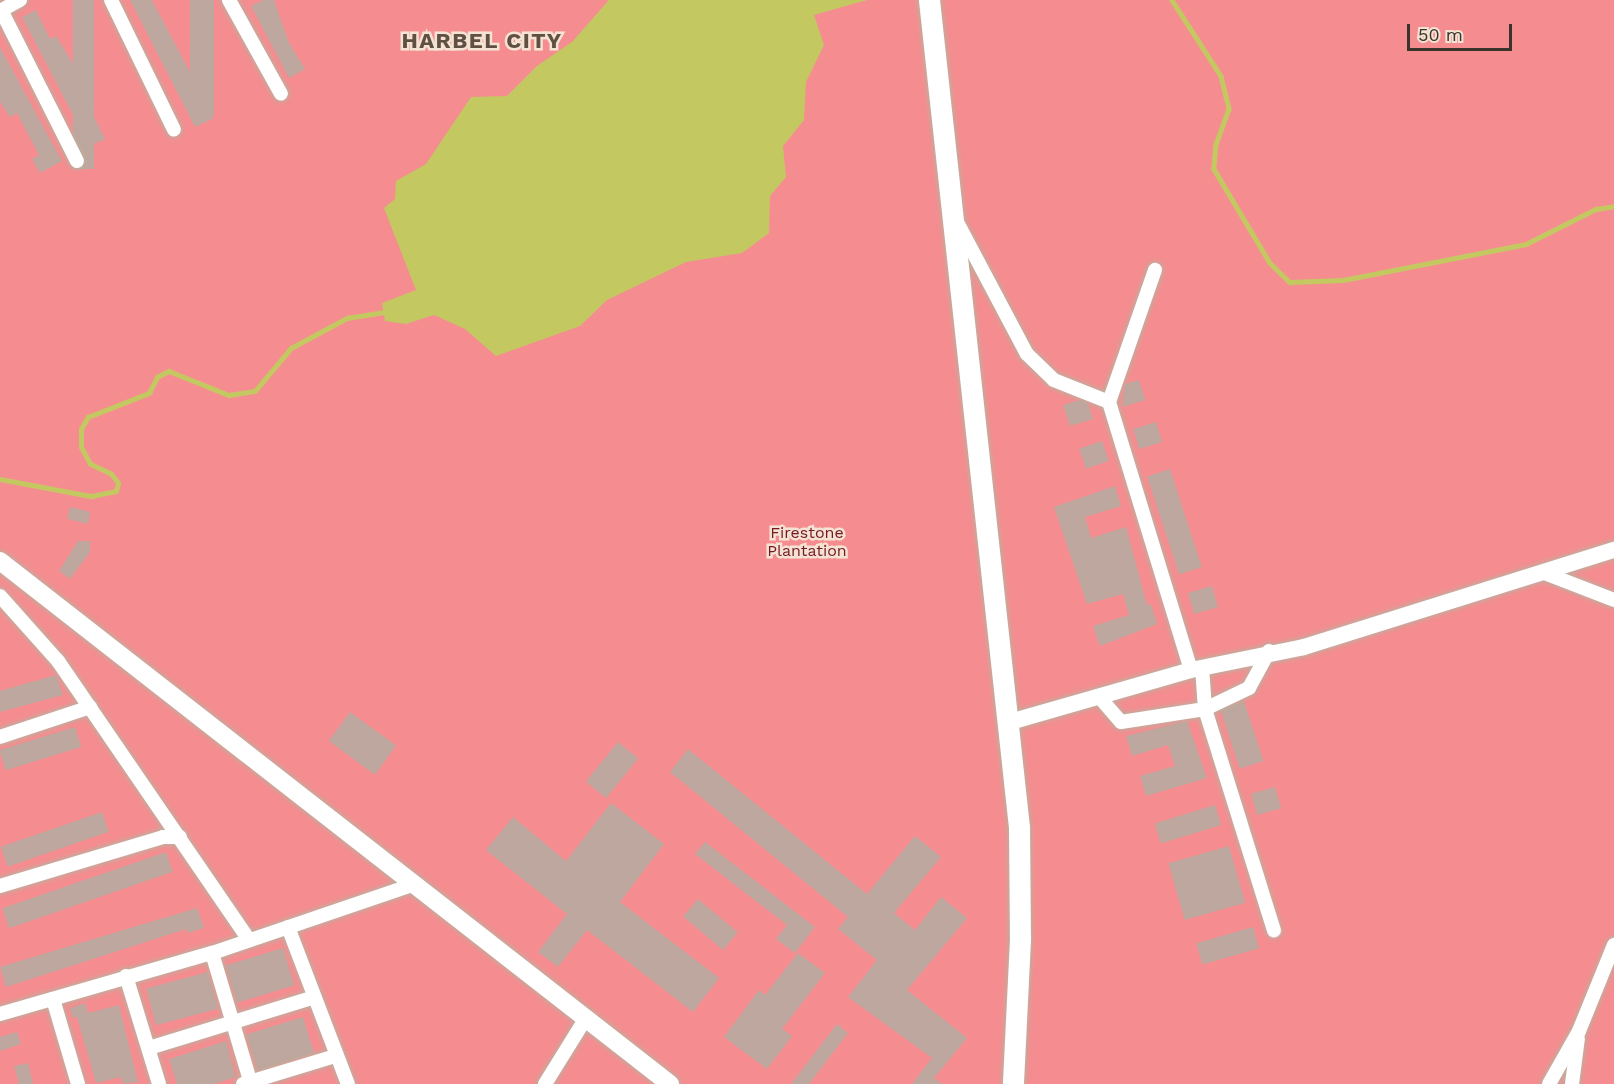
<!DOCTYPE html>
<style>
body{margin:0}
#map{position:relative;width:1614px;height:1084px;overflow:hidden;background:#f4e2d2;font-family:"Work Sans",sans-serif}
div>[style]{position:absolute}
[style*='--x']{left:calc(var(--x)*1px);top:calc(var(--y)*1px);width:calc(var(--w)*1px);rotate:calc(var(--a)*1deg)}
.forest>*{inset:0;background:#f58d90;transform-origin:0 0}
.water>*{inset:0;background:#c4c861}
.stream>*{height:4.5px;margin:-2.25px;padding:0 2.25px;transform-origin:2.25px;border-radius:2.25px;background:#c4c861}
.building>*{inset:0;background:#bea79e;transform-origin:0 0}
.roads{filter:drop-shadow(0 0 2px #bfae9e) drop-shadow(0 0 2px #bfae9e)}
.minor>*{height:14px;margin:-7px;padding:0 7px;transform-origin:7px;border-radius:7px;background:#fff}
.tertiary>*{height:16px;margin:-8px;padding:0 8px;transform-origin:8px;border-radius:8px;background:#fff}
.secondary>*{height:18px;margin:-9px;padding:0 9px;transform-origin:9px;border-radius:9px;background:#fff}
.primary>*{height:21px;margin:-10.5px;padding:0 10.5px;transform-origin:10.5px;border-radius:10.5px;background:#fff}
span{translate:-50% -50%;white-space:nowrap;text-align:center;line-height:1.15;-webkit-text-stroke:5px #f4e2d2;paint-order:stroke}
.park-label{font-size:16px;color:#741824}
.district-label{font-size:22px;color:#5f5043;font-weight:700;letter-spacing:1.5px}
.scale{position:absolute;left:1407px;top:24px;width:105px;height:27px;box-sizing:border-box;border:3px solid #3a332c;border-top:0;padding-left:8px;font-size:18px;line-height:21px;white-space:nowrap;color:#3a332c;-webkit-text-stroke:4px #f4e2d2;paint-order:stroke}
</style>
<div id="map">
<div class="forest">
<i style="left:0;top:0;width:1614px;height:1084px"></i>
</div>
<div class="water">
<i style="clip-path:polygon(609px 0,867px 0,814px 15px,824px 45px,806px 82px,804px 120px,783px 146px,786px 177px,770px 196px,769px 233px,742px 253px,686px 262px,607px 300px,580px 326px,496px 356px,465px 329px,434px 315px,406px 324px,385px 321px,382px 303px,416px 290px,384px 208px,395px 199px,396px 181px,426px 164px,471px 97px,507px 96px,537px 66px,572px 42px)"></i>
</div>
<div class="stream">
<i style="--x:1172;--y:0;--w:90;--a:57.2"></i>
<i style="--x:1221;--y:76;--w:34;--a:76"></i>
<i style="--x:1229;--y:109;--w:37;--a:110"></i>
<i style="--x:1216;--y:144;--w:25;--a:95"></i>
<i style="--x:1214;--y:169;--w:109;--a:59.2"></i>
<i style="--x:1270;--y:263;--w:28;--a:44"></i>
<i style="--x:1290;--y:282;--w:53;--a:-2.2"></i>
<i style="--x:1343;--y:280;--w:187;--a:-11.1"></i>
<i style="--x:1526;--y:244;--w:78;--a:-26.6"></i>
<i style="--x:1596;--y:209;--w:18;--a:-9"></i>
<i style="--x:0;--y:479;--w:93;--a:10.6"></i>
<i style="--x:91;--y:496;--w:25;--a:-11"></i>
<i style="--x:116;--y:491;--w:8;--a:-76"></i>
<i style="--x:118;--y:483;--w:11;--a:-128"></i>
<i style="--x:111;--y:474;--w:23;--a:-155"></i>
<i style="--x:90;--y:464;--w:19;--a:-118"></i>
<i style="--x:81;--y:447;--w:18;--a:-90"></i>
<i style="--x:81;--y:429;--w:14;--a:-60"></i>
<i style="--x:88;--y:417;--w:66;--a:-21.5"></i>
<i style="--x:149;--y:393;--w:18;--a:-63"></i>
<i style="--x:157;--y:377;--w:13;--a:-27"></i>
<i style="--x:169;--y:371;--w:65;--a:21.8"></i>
<i style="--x:229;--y:395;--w:26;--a:-9"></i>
<i style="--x:255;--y:391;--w:56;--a:-50.1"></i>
<i style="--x:291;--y:348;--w:64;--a:-28.2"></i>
<i style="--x:347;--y:318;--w:39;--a:-9"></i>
</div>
<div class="building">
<i style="left:73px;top:0;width:21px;height:169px"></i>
<i style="clip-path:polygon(130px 0,152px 0,214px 118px,195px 127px)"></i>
<i style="left:190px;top:0;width:24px;height:115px"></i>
<i style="clip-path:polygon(263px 0,274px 0,289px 43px,305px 69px,289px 78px,251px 6px)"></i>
<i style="clip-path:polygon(36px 10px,50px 39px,56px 36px,74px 65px,81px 81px,77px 82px,105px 139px,89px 146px,22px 17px)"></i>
<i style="clip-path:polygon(0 47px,62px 161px,40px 173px,32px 159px,39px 155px,17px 113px,10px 117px,0 102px)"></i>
<i style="clip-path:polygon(1139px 380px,1145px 400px,1122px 407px,1125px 384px)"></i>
<i style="clip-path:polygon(1080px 400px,1088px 403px,1093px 419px,1070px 426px,1063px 405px)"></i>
<i style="left:1156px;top:422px;width:21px;height:24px;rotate:73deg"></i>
<i style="left:1102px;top:441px;width:21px;height:24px;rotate:71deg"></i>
<i style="left:1170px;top:469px;width:103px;height:24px;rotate:72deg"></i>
<i style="clip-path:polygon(1115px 486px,1121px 506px,1085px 517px,1091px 538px,1126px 527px,1147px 605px,1151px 604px,1157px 624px,1100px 646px,1093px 626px,1129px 615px,1123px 594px,1087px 604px,1054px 507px)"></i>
<i style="left:70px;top:507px;width:21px;height:12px;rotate:14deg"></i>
<i style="clip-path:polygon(78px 541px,90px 541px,90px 552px,70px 579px,59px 571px)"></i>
<i style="left:1212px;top:586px;width:22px;height:25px;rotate:74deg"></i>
<i style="clip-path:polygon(56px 675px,63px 695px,0 712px,0 691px)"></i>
<i style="left:1244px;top:701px;width:63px;height:25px;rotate:72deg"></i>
<i style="left:350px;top:712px;width:57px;height:36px;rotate:36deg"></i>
<i style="clip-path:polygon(1187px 721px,1207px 778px,1146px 796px,1140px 776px,1175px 766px,1168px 745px,1132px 756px,1126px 736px)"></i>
<i style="left:75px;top:727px;width:21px;height:79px;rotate:73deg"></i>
<i style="left:618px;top:742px;width:26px;height:51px;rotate:39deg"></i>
<i style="clip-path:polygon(688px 749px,867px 894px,915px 836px,941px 857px,894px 913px,915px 930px,941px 897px,967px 918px,907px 990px,967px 1038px,934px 1078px,942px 1084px,912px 1084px,932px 1058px,848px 997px,877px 960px,838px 929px,848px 917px,670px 772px)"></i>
<i style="left:1275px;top:787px;width:22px;height:25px;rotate:74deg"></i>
<i style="clip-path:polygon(611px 803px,664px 844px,620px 902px,719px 978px,693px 1012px,587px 930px,558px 967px,538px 952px,567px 914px,486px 850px,513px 817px,566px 861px)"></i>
<i style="left:1215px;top:805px;width:21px;height:63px;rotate:73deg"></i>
<i style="left:102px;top:812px;width:21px;height:107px;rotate:71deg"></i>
<i style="clip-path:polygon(705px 842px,815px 927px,795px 953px,776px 939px,787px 925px,695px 854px)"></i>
<i style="left:1229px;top:846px;width:59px;height:63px;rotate:74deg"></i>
<i style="left:166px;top:852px;width:21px;height:173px;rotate:71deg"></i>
<i style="left:698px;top:899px;width:52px;height:23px;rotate:40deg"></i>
<i style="clip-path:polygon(197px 908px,204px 928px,187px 933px,186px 929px,6px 987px,0 967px)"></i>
<i style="left:1253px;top:927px;width:22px;height:59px;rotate:74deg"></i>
<i style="left:283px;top:948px;width:39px;height:60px;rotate:73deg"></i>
<i style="clip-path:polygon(798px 953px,825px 973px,782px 1029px,792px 1036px,767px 1069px,724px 1037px,759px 990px,765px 995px)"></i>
<i style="left:208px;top:972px;width:38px;height:64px;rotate:75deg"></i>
<i style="clip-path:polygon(85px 1003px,88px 1013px,119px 1005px,138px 1082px,123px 1084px,121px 1077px,96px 1083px,77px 1017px,73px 1018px,70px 1008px)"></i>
<i style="left:303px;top:1017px;width:38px;height:59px;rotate:73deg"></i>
<i style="clip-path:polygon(837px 1024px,848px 1033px,809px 1084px,791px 1084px)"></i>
<i style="clip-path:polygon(17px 1032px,21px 1044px,0 1051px,0 1037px)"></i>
<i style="clip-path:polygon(226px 1041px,236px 1077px,214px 1084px,177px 1084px,169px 1059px)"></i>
<i style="clip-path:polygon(28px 1063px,33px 1084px,19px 1084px,14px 1066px)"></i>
</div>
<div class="roads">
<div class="minor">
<i style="--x:111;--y:0;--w:144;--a:64.1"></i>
<i style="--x:229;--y:0;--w:107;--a:61"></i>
<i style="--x:1;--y:10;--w:169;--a:63.3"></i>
<i style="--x:0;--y:11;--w:23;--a:-29"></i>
<i style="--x:957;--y:222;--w:149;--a:62.1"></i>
<i style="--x:1027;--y:354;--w:37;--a:44"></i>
<i style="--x:1054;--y:380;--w:59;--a:21.8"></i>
<i style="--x:1109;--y:402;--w:280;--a:73"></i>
<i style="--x:1109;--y:402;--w:140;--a:-70.8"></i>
<i style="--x:1547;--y:574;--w:72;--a:21.2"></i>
<i style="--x:0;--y:596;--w:87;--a:48.3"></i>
<i style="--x:58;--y:661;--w:337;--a:55.6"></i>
<i style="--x:1202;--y:667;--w:42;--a:85.9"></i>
<i style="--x:1205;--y:709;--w:232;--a:72.7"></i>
<i style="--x:1101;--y:699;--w:30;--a:49"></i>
<i style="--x:1121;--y:722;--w:85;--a:-8.8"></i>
<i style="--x:1205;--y:709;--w:49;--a:-25.5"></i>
<i style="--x:1249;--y:688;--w:42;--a:-61.6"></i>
<i style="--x:0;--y:737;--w:95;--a:-18.4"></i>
<i style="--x:0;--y:886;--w:170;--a:-16.7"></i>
<i style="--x:163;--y:837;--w:17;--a:0"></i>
<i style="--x:288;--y:927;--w:168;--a:69.1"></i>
<i style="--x:212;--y:953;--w:137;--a:73.4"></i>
<i style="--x:126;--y:976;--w:113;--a:73"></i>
<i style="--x:53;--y:999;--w:89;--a:73.6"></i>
<i style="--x:0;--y:1014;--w:221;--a:-16.1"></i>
<i style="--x:212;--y:953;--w:214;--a:-18.8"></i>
<i style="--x:149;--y:1048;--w:170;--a:-17.1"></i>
<i style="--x:243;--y:1084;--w:96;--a:-16.9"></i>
<i style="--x:545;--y:1084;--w:78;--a:-58.2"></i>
<i style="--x:1549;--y:1084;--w:61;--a:-60.5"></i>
<i style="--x:1579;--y:1031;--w:93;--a:-67.9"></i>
<i style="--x:1572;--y:1084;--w:46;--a:-82.6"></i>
</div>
<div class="tertiary">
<i style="--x:1010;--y:722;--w:188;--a:-16"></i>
<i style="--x:1191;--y:670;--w:115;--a:-11.5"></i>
<i style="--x:1304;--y:647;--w:325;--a:-17.4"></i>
</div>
<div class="secondary">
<i style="--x:0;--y:561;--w:850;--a:37.98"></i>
</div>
<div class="primary">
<i style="--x:929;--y:0;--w:832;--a:83.79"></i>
<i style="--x:1019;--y:827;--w:112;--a:89.5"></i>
<i style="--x:1020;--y:939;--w:145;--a:92.8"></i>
</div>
</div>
<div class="park-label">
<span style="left:807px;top:542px">Firestone<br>Plantation</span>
</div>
<div class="district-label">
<span style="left:482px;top:41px">HARBEL CITY</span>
</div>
<div class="scale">50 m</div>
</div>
